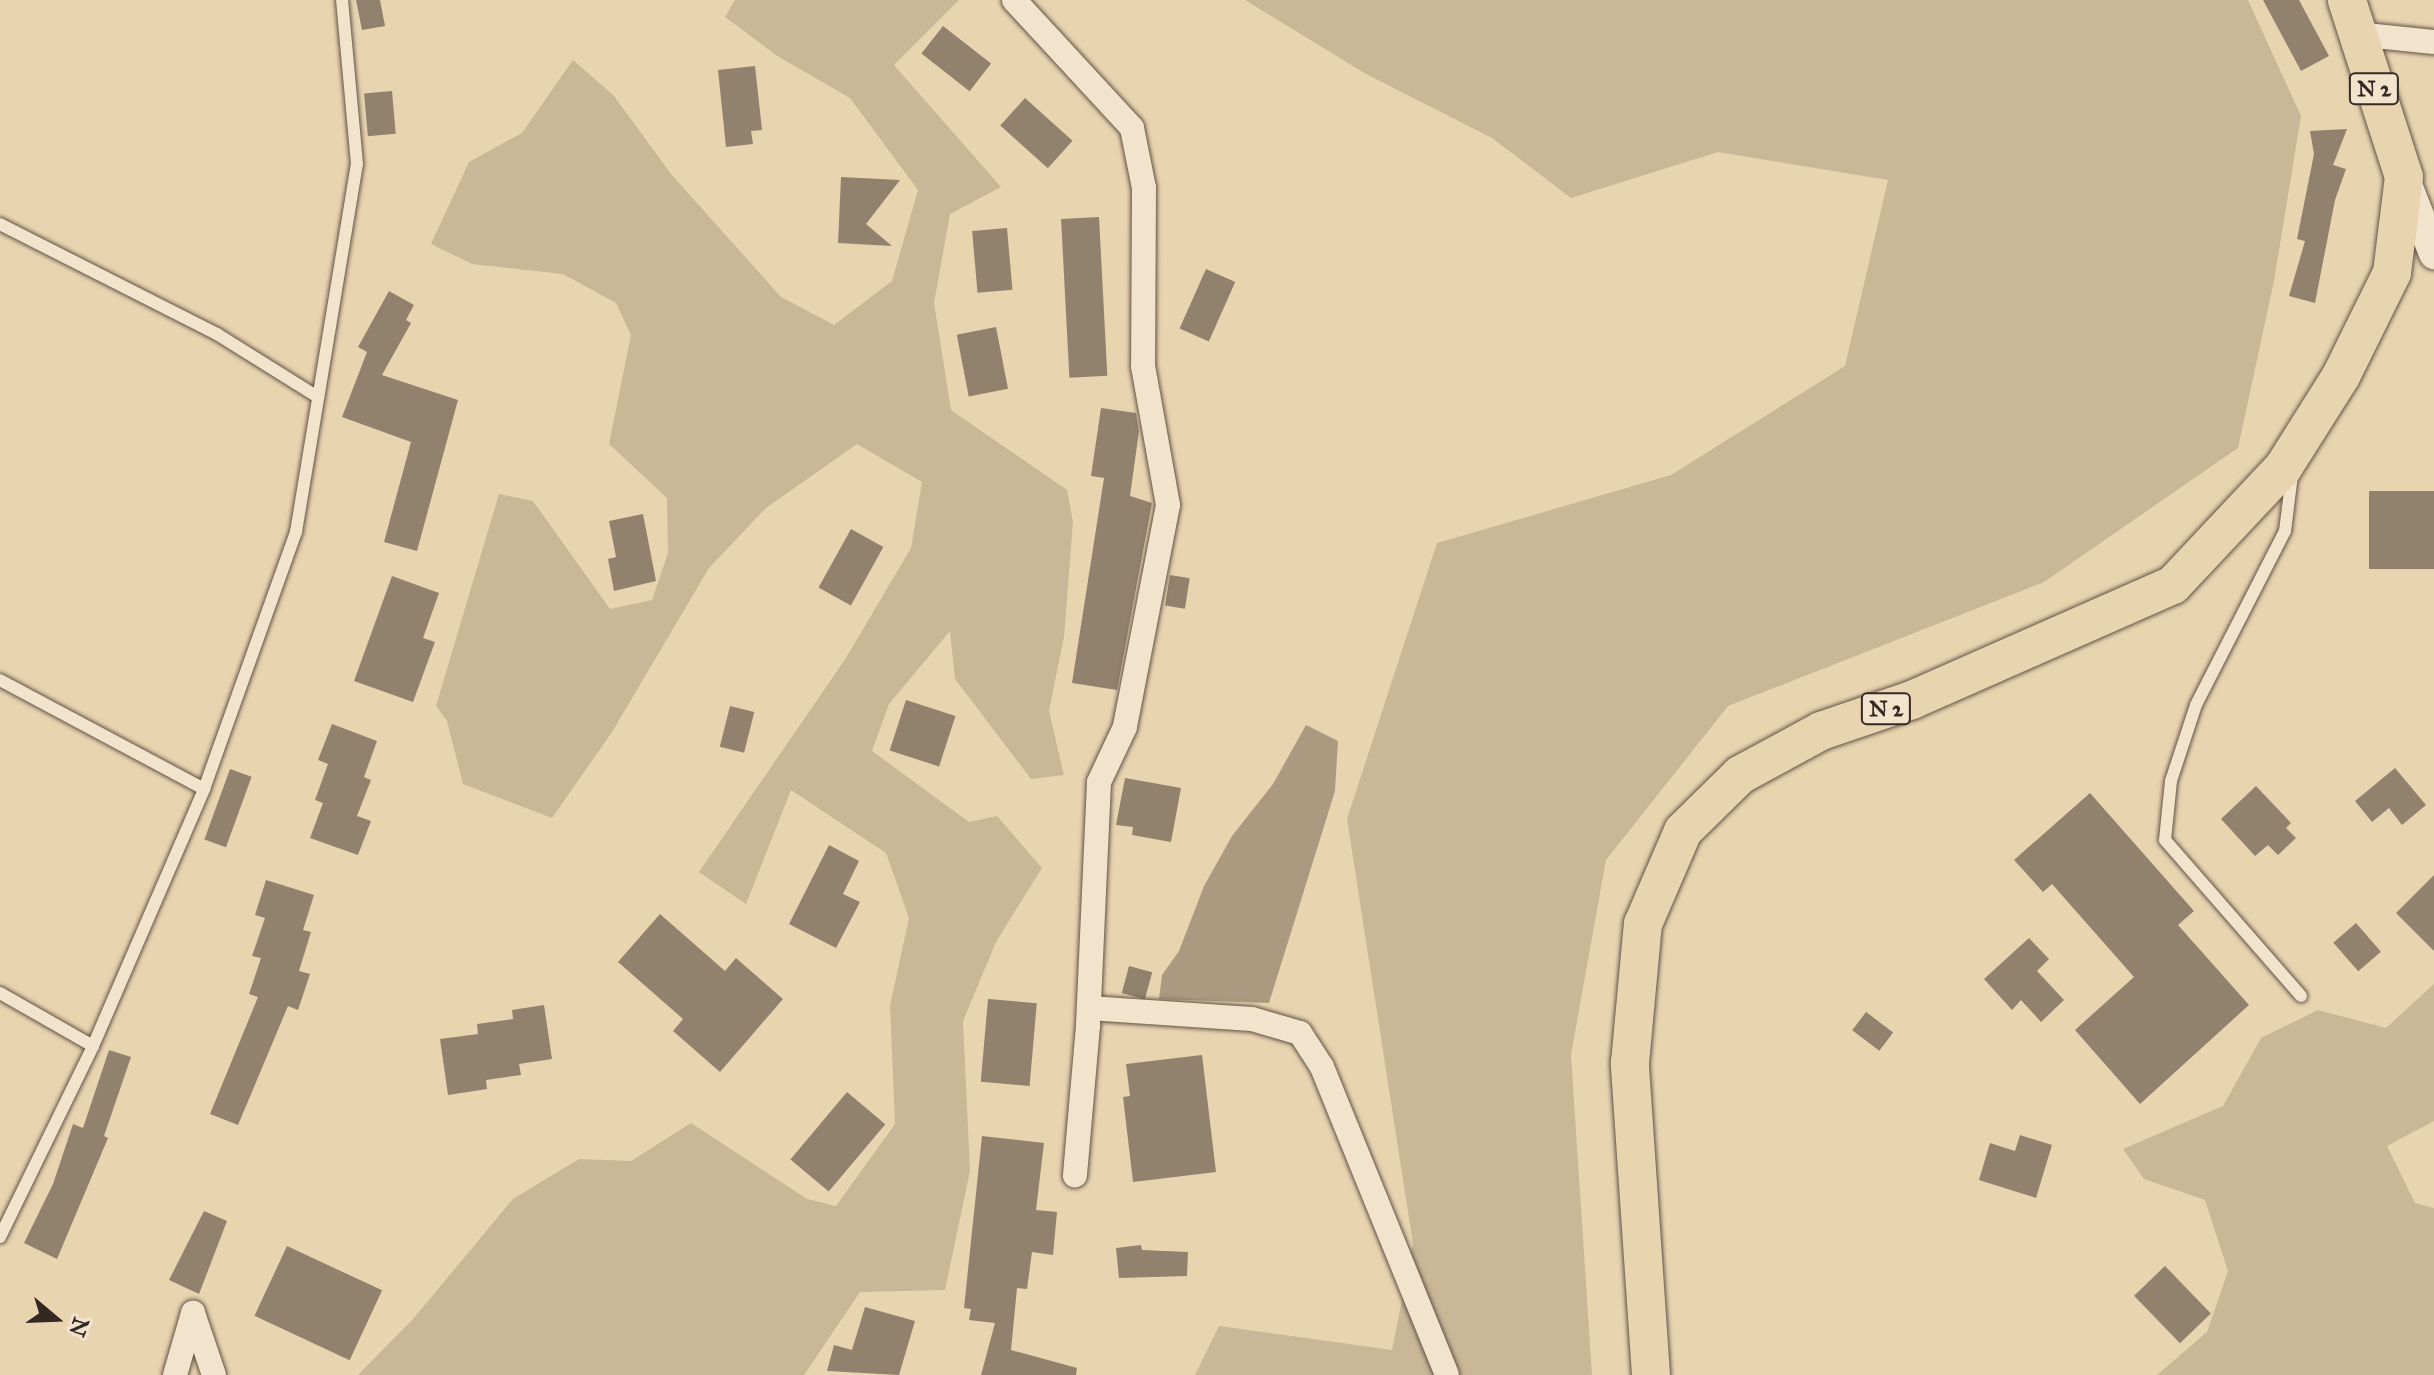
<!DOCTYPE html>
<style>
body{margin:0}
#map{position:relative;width:2434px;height:1375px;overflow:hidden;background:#e9d4b0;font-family:"IM FELL Great Primer",serif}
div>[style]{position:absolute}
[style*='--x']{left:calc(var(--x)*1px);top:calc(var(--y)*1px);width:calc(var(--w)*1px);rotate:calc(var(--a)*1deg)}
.green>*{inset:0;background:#cab798}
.water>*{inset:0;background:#ab9a80}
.building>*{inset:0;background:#92816c;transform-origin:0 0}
.roads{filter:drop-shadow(0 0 2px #615346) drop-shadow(0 0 2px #615346)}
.service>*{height:12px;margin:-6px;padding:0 6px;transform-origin:6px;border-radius:6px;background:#f1e3cc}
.minor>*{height:24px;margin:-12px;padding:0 12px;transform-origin:12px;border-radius:12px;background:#f1e3cc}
.tertiary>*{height:30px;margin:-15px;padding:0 15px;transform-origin:15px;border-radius:15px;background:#f1e3cc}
.primary>*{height:38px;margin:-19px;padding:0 19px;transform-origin:19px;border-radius:19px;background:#e9d4b0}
span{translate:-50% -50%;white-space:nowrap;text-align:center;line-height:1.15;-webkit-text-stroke:7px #f1e3cc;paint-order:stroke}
.shield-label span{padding:2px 6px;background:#f1e3cc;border:2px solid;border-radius:6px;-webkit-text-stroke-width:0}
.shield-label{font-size:22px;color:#342823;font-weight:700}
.north{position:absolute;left:16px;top:1279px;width:80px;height:80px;-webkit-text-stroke:6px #f1e3cc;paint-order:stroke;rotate:109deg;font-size:22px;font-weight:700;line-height:32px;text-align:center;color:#342823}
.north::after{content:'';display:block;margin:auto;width:28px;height:36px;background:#342823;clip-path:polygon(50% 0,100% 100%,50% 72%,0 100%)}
</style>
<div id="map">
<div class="green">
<i style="clip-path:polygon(735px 0,959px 0,894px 65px,1001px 187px,950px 214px,934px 303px,951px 410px,1067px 490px,1073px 522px,1064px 637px,1049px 711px,1064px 775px,1031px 779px,955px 679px,950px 631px,889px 704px,872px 751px,969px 822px,997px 816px,1042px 868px,996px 942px,963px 1021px,970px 1171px,945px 1290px,860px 1292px,804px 1375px,358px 1375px,413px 1319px,513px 1199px,579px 1159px,631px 1161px,691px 1123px,807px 1199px,836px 1206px,895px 1124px,890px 1006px,909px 918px,886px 853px,791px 790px,746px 904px,699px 872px,846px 658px,911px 548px,922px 482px,857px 444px,766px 508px,709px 568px,612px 732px,552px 818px,463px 784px,447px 721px,436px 706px,499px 494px,533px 501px,610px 609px,652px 600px,668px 553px,667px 498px,609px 444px,631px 335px,616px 303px,563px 274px,472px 264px,431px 244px,469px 162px,522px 133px,573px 60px,614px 96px,671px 174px,781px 297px,834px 325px,892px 281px,918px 190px,850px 98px,779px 57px,725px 17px)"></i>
<i style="clip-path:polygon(1245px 0,2248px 0,2301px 116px,2274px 281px,2238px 448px,2044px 582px,1728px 706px,1606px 860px,1571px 1055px,1592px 1375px,1195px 1375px,1219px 1326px,1392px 1350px,1413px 1244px,1347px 819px,1437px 543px,1671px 475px,1845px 366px,1888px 180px,1718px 152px,1571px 198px,1492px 138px,1366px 74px)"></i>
<i style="clip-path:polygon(2434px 984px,2434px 1121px,2387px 1146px,2415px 1203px,2434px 1208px,2434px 1375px,2157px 1375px,2207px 1332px,2228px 1271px,2205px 1200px,2144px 1179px,2123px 1149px,2223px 1106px,2261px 1038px,2318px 1010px,2386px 1028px)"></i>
</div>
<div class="water">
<i style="clip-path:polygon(1306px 725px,1338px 741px,1335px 791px,1269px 1003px,1159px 999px,1162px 975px,1179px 951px,1204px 886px,1232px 836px,1273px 784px)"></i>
</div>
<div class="building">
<i style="clip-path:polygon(356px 0,380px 0,385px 26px,362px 30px)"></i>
<i style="clip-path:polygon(2263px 0,2299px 0,2329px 56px,2301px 71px)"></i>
<i style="left:943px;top:26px;width:61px;height:35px;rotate:38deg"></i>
<i style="clip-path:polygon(755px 66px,762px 130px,751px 131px,753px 144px,726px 147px,718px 70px)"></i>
<i style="left:392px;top:91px;width:43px;height:28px;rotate:85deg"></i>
<i style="left:1025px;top:98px;width:64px;height:37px;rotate:42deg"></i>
<i style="clip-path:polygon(2347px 129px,2333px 165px,2346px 169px,2335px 200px,2315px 303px,2289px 296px,2305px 241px,2297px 239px,2314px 154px,2310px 131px)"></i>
<i style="clip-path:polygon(841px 177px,900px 180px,866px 224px,892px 246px,838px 243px)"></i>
<i style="left:1099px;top:217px;width:159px;height:38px;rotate:87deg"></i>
<i style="left:1007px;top:228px;width:62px;height:35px;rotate:85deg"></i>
<i style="left:1206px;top:269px;width:32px;height:65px;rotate:24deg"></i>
<i style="clip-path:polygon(389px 291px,414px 305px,406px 320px,411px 323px,382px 375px,458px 400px,417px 551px,384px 542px,411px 442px,342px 417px,367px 352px,358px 347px)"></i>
<i style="left:996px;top:327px;width:63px;height:40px;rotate:79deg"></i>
<i style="clip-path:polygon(1101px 408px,1136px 413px,1139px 431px,1130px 496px,1152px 503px,1117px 690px,1072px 683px,1104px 478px,1091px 476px)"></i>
<i style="left:2434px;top:491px;width:78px;height:65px;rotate:90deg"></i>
<i style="clip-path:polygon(643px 514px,656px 581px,614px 591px,608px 559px,616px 557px,609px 521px)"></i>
<i style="left:851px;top:529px;width:37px;height:67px;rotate:29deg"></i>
<i style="left:1170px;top:575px;width:20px;height:31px;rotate:9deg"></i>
<i style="clip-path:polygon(392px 576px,439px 593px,423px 638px,435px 642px,413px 702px,354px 681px)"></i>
<i style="left:906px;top:700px;width:52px;height:53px;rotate:18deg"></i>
<i style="left:730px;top:706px;width:25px;height:42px;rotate:14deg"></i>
<i style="clip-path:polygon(332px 724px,377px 741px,364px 777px,371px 780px,357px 816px,371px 821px,358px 855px,310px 838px,323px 803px,315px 800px,328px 764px,318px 760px)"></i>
<i style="clip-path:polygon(2395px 768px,2426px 805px,2402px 825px,2389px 808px,2372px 822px,2355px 801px)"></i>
<i style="left:230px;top:769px;width:23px;height:75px;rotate:20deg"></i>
<i style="clip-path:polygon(1125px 778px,1181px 788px,1171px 842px,1132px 835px,1133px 827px,1116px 825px)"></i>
<i style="clip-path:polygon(2256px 786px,2291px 823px,2286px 828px,2296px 838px,2278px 855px,2268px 845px,2255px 856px,2221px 819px)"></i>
<i style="clip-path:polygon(2090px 793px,2194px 911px,2178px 925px,2249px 1005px,2140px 1104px,2075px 1030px,2134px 977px,2052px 884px,2043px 892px,2014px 860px)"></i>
<i style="clip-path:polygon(829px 845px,859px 861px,843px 894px,860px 902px,836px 948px,789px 924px)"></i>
<i style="clip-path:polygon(2434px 875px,2434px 951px,2396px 913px)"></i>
<i style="clip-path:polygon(266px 880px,314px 895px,303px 930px,311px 932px,299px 971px,310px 974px,298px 1010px,288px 1006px,238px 1125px,210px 1114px,258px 997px,249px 994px,261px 958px,252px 956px,265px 918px,255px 915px)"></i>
<i style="clip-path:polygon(660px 914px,725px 971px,736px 958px,783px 999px,720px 1072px,673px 1031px,683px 1019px,618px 962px)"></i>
<i style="left:2356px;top:923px;width:38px;height:30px;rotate:49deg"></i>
<i style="clip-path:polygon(2029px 938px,2049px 959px,2037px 971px,2064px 1000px,2041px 1022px,2021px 1000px,2012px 1010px,1984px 979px)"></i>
<i style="left:1129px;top:966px;width:24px;height:28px;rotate:15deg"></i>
<i style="left:988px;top:999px;width:49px;height:83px;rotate:5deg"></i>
<i style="clip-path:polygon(544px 1005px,552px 1059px,519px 1064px,521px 1075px,486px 1080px,487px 1089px,448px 1095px,440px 1039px,478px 1034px,477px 1024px,513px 1019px,512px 1010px)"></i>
<i style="left:1866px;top:1012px;width:34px;height:23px;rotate:37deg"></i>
<i style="clip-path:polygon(109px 1050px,131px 1057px,104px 1136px,108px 1138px,57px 1259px,24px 1243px,53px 1184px,73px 1124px,83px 1128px)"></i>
<i style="clip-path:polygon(1202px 1055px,1216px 1172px,1133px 1182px,1123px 1097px,1130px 1096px,1126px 1064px)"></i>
<i style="left:847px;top:1092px;width:50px;height:88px;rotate:40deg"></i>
<i style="clip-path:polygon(2020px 1135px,2052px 1145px,2036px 1198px,1979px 1180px,1990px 1143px,2015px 1151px)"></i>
<i style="clip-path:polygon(982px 1136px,1044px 1143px,1036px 1210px,1057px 1212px,1053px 1255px,1032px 1252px,1027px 1289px,1017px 1288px,1011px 1350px,1077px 1368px,1076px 1375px,981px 1375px,995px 1323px,969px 1320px,971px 1309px,964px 1308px)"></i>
<i style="clip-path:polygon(204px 1211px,227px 1221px,199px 1294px,169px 1280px)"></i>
<i style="clip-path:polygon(1141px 1245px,1142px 1250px,1188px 1252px,1187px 1276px,1119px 1278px,1116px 1248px)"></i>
<i style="left:287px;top:1246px;width:105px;height:77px;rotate:25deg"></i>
<i style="left:2165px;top:1266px;width:66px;height:43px;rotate:46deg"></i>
<i style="clip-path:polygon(865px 1307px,915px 1321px,899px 1375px,827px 1371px,834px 1345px,852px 1350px)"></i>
</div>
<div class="roads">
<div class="service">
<i style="--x:0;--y:224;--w:243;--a:26.9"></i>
<i style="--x:217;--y:334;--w:119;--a:32"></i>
<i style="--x:2292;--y:475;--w:56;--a:97.1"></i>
<i style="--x:2285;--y:531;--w:195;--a:117.1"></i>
<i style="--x:2196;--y:705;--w:80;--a:108.2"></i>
<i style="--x:2171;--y:781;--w:59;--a:95.8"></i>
<i style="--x:2165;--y:840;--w:207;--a:48.9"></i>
<i style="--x:0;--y:680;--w:231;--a:28.1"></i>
<i style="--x:0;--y:993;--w:107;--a:29.7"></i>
<i style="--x:0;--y:1237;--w:212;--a:-64"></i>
<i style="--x:93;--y:1046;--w:280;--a:-66.6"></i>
<i style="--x:204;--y:789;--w:273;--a:-70.3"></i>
<i style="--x:296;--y:532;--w:373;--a:-80.6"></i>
<i style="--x:357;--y:164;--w:165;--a:-95.2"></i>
</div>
<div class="minor">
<i style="--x:1014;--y:0;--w:174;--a:47.3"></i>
<i style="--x:1132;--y:128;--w:61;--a:78.7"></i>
<i style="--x:1144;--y:188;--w:178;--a:90.3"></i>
<i style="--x:1143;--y:366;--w:141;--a:79.8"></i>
<i style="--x:1168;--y:505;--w:226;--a:101"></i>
<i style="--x:1125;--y:727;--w:61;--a:115.3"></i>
<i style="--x:1099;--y:782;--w:244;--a:92.6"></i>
<i style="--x:1088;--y:1026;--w:150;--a:95"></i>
<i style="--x:2356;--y:34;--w:78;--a:5.9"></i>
<i style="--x:1089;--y:1008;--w:163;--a:3.9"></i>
<i style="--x:1252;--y:1019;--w:50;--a:16.3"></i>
<i style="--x:1300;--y:1033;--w:40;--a:57.1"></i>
<i style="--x:1322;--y:1067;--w:332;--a:67.9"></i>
<i style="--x:175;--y:1375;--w:65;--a:-73.8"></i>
<i style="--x:193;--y:1313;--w:65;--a:71.3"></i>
</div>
<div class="tertiary">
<i style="--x:2404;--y:177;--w:83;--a:68.7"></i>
</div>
<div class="primary">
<i style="--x:1651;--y:1375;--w:313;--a:-93.9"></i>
<i style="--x:1630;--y:1063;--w:140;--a:-84.7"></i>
<i style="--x:1643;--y:924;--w:101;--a:-66.7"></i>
<i style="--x:1683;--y:831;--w:80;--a:-44.5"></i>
<i style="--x:1740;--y:775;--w:92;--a:-28.5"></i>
<i style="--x:1821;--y:731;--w:96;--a:-18.8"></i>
<i style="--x:1912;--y:700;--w:285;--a:-23.8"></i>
<i style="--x:2173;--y:585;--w:161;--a:-46.8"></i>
<i style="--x:2283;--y:468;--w:109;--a:-57.8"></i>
<i style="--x:2341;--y:376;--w:115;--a:-63.7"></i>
<i style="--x:2392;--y:273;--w:97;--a:-82.9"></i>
<i style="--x:2404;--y:177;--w:186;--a:-107.9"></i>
</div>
</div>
<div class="shield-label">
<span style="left:2374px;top:89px">N 2</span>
<span style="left:1886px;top:709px">N 2</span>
</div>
<div class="north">N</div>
</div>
